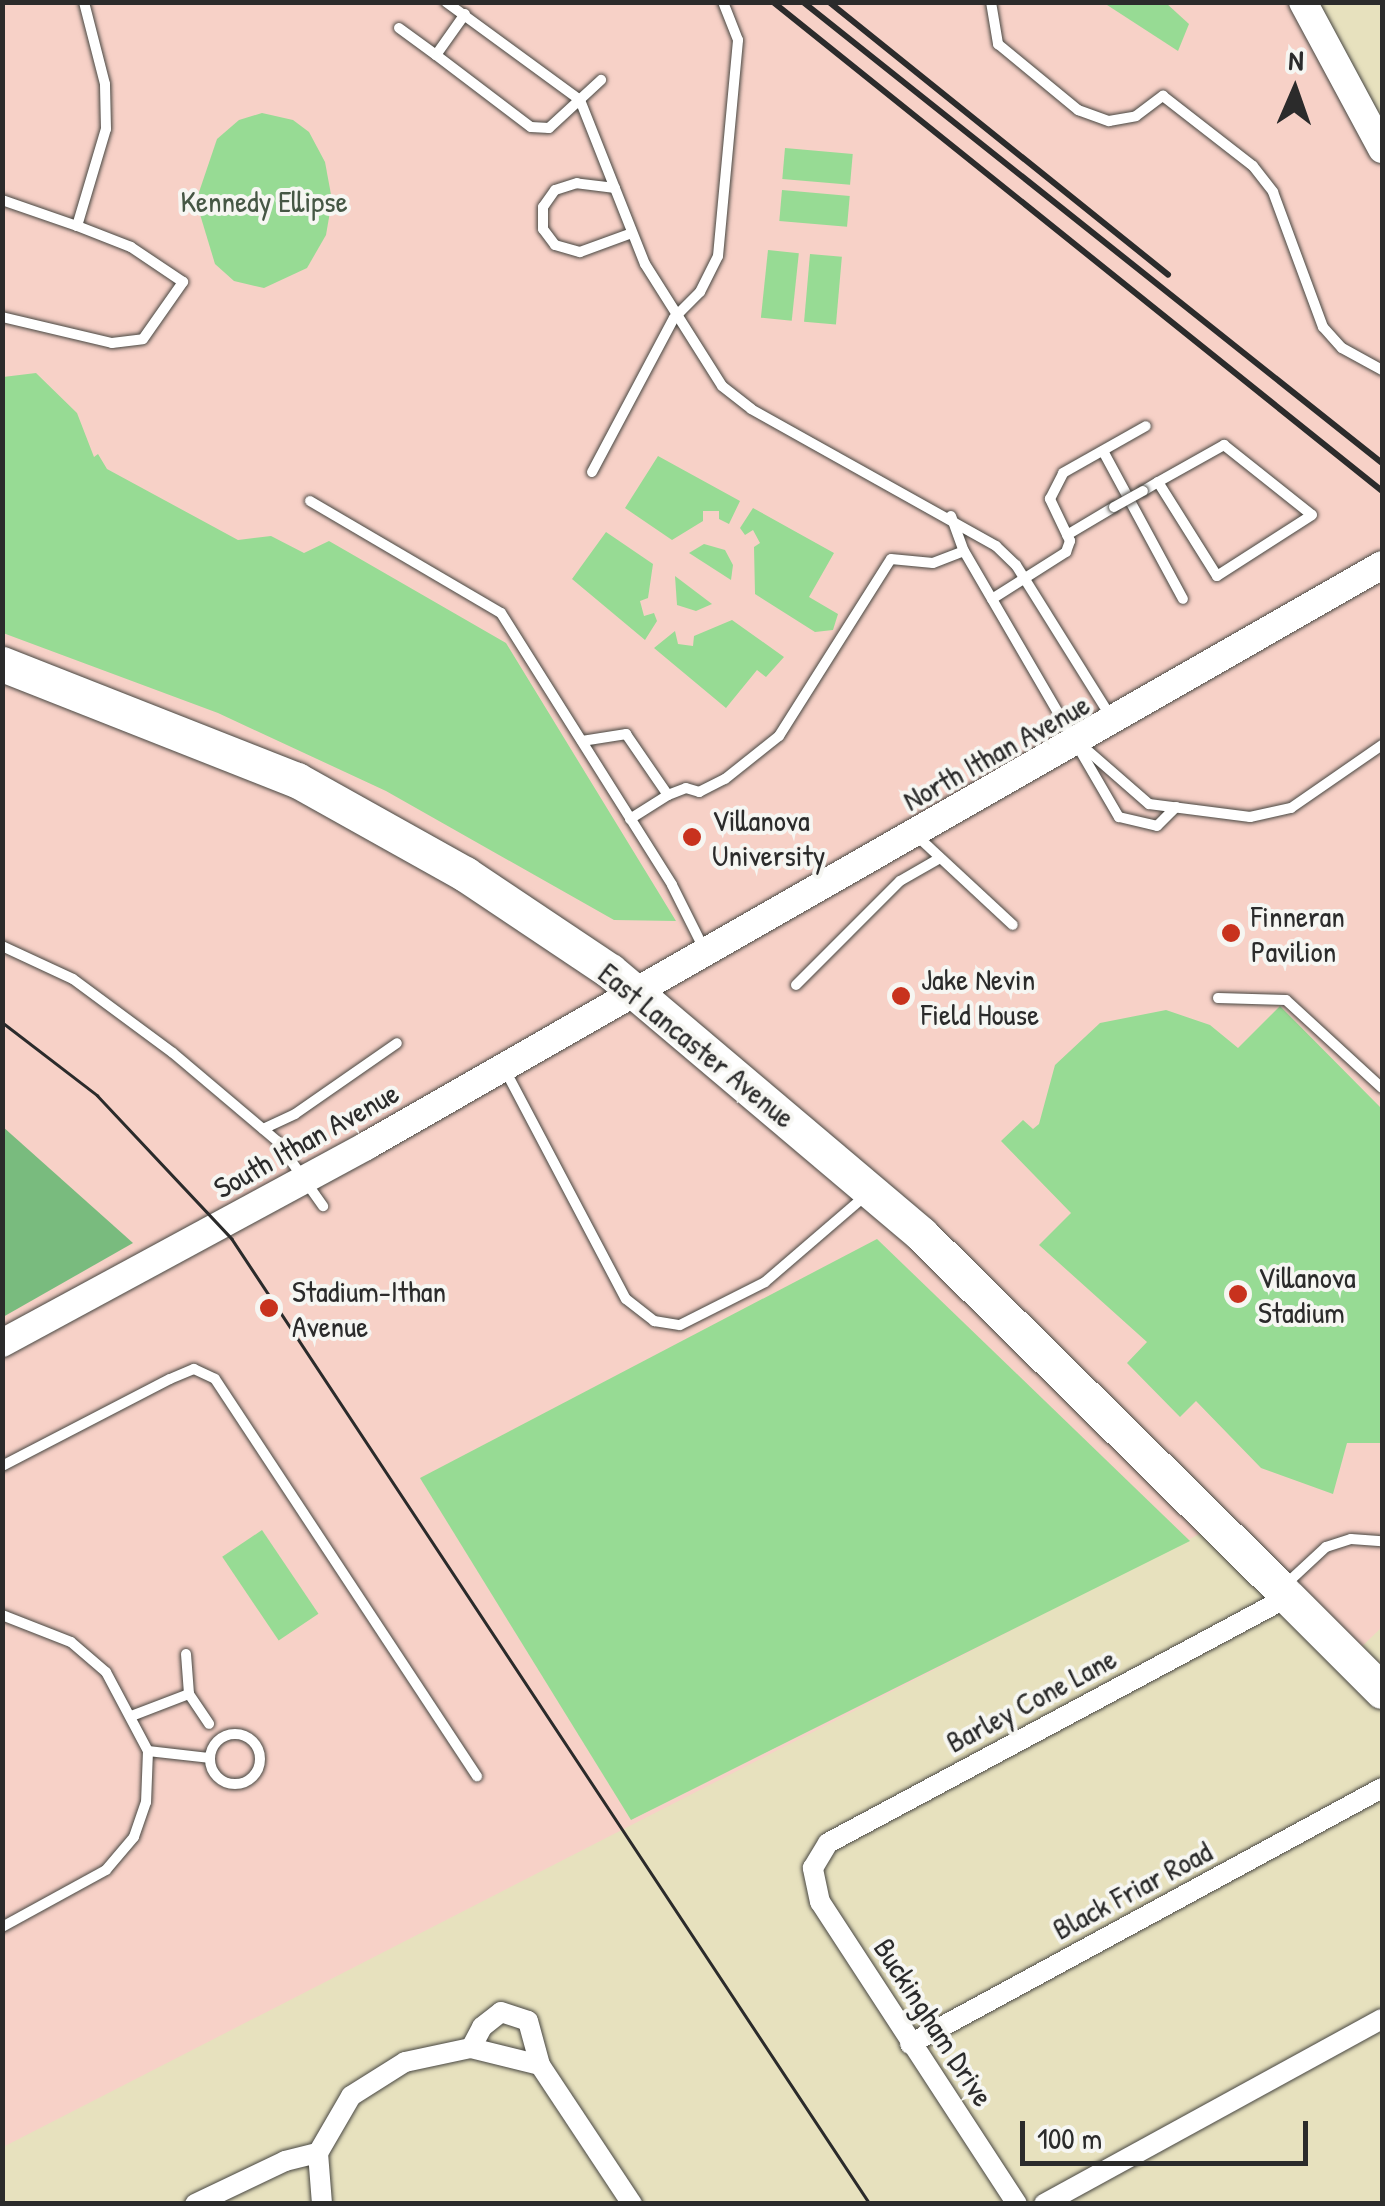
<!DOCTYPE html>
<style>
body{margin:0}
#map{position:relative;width:1385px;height:2206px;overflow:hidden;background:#e7e1be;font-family:"Patrick Hand",sans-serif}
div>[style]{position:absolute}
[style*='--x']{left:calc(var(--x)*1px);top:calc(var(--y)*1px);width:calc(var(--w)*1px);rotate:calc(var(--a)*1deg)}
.built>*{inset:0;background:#f7d1c7}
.green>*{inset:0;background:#97db94;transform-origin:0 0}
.forest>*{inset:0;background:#79bb7e}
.roads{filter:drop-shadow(0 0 2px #474641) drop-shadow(0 0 2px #474641)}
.lane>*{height:10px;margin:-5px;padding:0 5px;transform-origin:5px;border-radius:5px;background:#fff}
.lane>.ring{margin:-5px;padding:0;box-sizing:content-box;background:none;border:10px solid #fff;border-radius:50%}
.street>*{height:20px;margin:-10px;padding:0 10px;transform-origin:10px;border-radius:10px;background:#fff}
.secondary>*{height:28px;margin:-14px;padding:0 14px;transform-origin:14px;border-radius:14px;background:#fff}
.highway>*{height:35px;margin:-17.5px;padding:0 17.5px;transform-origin:17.5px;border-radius:17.5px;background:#fff}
.tram>*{height:2.5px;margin:-1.25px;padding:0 1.25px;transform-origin:1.25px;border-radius:1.25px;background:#2b2b2b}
.rail>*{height:6px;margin:-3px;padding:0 3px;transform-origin:3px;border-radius:3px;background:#2b2b2b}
.bridges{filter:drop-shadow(0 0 2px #474641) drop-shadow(0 0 2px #474641)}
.lane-bridge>*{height:10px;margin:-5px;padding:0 5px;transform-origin:5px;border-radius:5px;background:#fff}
.dots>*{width:28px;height:28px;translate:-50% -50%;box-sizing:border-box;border:5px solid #f6f6f2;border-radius:50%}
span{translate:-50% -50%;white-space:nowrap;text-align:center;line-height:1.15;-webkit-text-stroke:8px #f6f6f2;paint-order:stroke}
.park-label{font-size:30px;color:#465745}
.street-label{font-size:30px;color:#2b2b2b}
.poi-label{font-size:30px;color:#2b2b2b}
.left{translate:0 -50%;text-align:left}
.frame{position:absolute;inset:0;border:5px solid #2b2b2b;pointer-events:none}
.north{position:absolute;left:1245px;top:40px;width:100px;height:100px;-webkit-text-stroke:8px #f6f6f2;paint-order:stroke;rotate:2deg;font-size:28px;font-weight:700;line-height:40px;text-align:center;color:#2b2b2b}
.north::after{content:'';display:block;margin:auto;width:35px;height:45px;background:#2b2b2b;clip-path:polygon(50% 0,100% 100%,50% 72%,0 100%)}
.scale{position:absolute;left:1020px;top:2121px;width:288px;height:45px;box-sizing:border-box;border:5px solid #2b2b2b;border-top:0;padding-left:12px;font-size:30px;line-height:35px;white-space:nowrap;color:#2b2b2b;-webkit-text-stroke:8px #f6f6f2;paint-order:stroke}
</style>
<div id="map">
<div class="built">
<i style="clip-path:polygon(3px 3px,1303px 3px,1382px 149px,1382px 1627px,1350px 1658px,1217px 1525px,3px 2147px)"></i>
</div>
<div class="green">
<i style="clip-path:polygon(1104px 3px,1166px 3px,1189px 24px,1178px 51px)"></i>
<i style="clip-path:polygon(262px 113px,293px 120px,309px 132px,325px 162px,332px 200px,326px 235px,307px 268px,264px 288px,234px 281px,215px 264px,196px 201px,217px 139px,239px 120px)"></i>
<i style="left:785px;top:148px;width:68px;height:31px;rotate:5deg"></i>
<i style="left:782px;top:190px;width:68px;height:31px;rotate:5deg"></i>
<i style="left:768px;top:250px;width:31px;height:68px;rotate:6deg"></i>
<i style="left:810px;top:254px;width:32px;height:68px;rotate:5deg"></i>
<i style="clip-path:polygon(36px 373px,77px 413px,94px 457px,98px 454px,107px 469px,238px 540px,271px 536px,304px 553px,329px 541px,506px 643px,676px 921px,614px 920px,386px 791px,218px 713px,3px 633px,3px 377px)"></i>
<i style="clip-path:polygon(658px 456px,740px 501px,729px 524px,719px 519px,719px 511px,703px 511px,703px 521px,672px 540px,625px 508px)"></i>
<i style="clip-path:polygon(753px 508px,834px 553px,809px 597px,838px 614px,833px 630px,815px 632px,755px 594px,754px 547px,760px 543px,753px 530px,745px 535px,740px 528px)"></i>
<i style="clip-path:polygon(606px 532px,653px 564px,648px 598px,640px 601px,644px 616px,654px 613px,657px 621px,645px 640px,572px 579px)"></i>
<i style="clip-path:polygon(704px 544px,725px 550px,733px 565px,731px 580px,689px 553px)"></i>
<i style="clip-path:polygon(675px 576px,712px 604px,696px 611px,677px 605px)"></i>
<i style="clip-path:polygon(732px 620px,784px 657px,766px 677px,757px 670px,726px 708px,654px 648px,675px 631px,678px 644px,693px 646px,694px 636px)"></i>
<i style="clip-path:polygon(1280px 1006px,1382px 1109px,1382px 1443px,1347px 1443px,1333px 1494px,1261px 1468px,1196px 1401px,1180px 1417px,1127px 1363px,1147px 1342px,1039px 1245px,1071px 1213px,1001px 1141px,1023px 1120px,1033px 1129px,1039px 1124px,1055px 1065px,1100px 1023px,1166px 1010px,1210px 1025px,1238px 1048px)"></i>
<i style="clip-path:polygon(877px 1239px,1190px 1541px,631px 1820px,420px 1478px)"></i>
<i style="left:262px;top:1530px;width:101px;height:48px;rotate:56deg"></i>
</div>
<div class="forest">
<i style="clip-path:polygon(2px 1126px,133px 1243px,3px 1317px,2px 1317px)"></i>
</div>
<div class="roads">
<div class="lane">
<i style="--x:446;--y:2;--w:166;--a:36.2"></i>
<i style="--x:580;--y:100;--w:176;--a:68.4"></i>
<i style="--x:645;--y:264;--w:144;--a:57.7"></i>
<i style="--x:722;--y:386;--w:37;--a:38"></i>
<i style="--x:751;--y:409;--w:281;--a:29.2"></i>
<i style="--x:996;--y:546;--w:28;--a:44"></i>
<i style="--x:1016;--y:565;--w:179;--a:58"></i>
<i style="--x:991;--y:2;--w:43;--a:80.5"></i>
<i style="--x:998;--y:44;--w:104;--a:39.5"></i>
<i style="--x:1078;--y:110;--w:33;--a:20"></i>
<i style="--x:1109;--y:121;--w:27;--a:-10"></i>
<i style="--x:1136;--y:116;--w:34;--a:-37"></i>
<i style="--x:1163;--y:96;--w:114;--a:37.9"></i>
<i style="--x:1253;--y:166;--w:33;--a:52"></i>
<i style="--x:1273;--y:192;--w:144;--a:69.7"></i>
<i style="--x:1323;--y:327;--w:28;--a:48"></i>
<i style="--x:1342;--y:348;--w:46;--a:28.8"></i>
<i style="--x:465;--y:14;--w:50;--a:125.3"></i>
<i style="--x:436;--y:55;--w:119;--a:37.2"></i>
<i style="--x:531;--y:127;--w:18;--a:3"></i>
<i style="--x:549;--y:128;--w:71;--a:-42.7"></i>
<i style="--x:399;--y:28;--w:46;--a:36.1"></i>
<i style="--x:615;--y:188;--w:38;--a:-173"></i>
<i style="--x:577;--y:183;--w:23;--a:162"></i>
<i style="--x:555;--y:190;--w:21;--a:125"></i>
<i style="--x:543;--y:207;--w:22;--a:90"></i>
<i style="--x:543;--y:229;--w:20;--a:53"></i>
<i style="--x:555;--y:245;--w:26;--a:16"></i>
<i style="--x:580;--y:252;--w:55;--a:-20.1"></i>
<i style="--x:2;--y:200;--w:79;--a:19.1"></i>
<i style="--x:77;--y:226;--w:101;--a:-73.4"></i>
<i style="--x:106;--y:129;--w:45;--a:-91.3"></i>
<i style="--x:105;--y:84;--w:85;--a:-104.4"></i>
<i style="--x:2;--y:317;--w:113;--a:13.3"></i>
<i style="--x:112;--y:343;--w:31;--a:-7"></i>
<i style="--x:143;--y:339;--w:70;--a:-54.9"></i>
<i style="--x:183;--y:282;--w:63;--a:-146.1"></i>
<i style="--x:131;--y:247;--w:58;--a:-158.7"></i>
<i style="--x:1103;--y:451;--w:168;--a:61.6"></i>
<i style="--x:592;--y:472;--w:174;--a:-62"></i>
<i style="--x:674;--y:318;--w:37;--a:-45"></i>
<i style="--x:700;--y:292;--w:40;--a:-63.4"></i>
<i style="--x:718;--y:256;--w:217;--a:-84.7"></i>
<i style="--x:738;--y:40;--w:41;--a:-111.5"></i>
<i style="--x:1143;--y:491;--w:17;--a:-31"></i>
<i style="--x:1158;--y:482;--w:76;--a:-29.3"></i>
<i style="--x:1224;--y:445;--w:112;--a:38.5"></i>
<i style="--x:1312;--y:515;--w:113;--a:147.3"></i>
<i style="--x:1217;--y:576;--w:111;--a:-122.1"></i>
<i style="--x:310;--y:501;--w:221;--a:30.4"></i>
<i style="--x:501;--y:613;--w:321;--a:57.8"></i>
<i style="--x:672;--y:885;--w:72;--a:63.4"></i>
<i style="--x:951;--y:516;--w:37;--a:70"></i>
<i style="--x:964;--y:551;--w:308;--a:59.8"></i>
<i style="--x:1119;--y:817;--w:39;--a:13"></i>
<i style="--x:1157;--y:826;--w:27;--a:-45"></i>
<i style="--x:1067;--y:535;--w:55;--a:-30.8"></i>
<i style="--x:992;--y:599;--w:88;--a:-32.4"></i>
<i style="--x:1066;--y:552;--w:12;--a:-70"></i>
<i style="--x:1070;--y:541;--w:47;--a:-115.5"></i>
<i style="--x:1050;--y:499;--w:29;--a:-63"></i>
<i style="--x:1063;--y:473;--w:95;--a:-29.5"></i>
<i style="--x:582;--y:741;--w:45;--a:-9"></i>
<i style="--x:626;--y:734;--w:74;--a:55.5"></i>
<i style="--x:1079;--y:743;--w:93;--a:41.1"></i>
<i style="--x:1149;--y:804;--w:102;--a:7.3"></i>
<i style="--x:1250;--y:817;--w:42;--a:-12.4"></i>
<i style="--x:1291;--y:808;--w:111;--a:-34.7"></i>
<i style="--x:630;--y:819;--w:45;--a:-32.3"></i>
<i style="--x:668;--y:795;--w:19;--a:-21"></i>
<i style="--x:686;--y:788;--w:14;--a:17"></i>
<i style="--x:699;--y:792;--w:29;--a:-27"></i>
<i style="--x:725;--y:779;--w:69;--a:-38.5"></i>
<i style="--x:779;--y:736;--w:209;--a:-57.7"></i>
<i style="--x:891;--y:559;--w:42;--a:5.4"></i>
<i style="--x:933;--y:563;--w:33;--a:-21"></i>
<i style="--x:916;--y:835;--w:132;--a:42.9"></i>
<i style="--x:2;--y:946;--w:78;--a:24.9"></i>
<i style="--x:73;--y:979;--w:124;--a:36.5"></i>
<i style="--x:173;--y:1053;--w:136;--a:40.2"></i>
<i style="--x:277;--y:1141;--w:80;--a:54.7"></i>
<i style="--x:796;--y:985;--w:147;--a:-45"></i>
<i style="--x:900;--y:881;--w:46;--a:-29.9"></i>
<i style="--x:1218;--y:998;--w:68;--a:1.7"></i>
<i style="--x:1286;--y:1000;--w:130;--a:42.5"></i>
<i style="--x:504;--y:1068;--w:261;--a:62.2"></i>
<i style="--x:626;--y:1299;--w:36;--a:38"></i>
<i style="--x:654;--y:1321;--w:26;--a:9"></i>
<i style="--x:680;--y:1325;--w:95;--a:-26.8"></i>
<i style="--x:765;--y:1282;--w:133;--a:-40.7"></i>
<i style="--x:263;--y:1129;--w:35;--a:-25"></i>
<i style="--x:295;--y:1114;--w:124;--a:-34.8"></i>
<i style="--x:2;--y:1466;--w:189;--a:-27.4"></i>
<i style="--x:170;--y:1379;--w:26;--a:-23"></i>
<i style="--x:194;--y:1369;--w:23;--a:25"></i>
<i style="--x:215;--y:1379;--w:476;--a:56.6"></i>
<i style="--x:1285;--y:1585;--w:56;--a:-42.8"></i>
<i style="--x:1326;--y:1547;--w:26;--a:-18"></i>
<i style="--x:1351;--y:1539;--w:31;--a:4"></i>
<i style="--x:2;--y:1615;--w:74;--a:21.4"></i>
<i style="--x:71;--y:1642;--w:46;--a:40.6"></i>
<i style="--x:106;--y:1672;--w:89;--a:62"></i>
<i style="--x:148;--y:1751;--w:51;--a:92.2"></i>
<i style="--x:146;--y:1802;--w:37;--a:109"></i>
<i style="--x:134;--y:1837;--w:43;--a:130.3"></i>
<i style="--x:106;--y:1870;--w:119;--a:151.3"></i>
<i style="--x:186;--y:1654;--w:40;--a:85.7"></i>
<i style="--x:134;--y:1715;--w:59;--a:-20.9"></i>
<i style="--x:189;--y:1694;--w:36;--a:56"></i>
<i class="ring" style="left:210px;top:1734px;width:40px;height:40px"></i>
<i style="--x:148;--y:1751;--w:61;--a:6.5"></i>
</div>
<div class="street">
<i style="--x:910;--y:2044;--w:537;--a:-28.47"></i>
<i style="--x:471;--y:2048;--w:24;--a:-62"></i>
<i style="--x:482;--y:2027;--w:24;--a:-38"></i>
<i style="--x:501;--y:2012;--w:28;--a:18"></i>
<i style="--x:528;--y:2021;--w:46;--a:74.7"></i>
<i style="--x:540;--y:2065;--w:167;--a:56.5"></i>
<i style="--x:318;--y:2153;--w:66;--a:-59.9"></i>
<i style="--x:351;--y:2096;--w:64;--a:-32.2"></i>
<i style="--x:405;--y:2062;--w:67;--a:-12"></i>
<i style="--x:471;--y:2048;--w:71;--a:13.8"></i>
<i style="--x:318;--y:2153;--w:51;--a:85.5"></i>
<i style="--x:195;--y:2204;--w:100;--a:-25.5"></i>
<i style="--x:285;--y:2161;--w:34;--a:-14"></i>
<i style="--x:1017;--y:2204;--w:361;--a:-123.1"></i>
<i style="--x:820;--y:1902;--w:35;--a:-102"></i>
<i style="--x:813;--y:1868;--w:29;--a:-59"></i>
<i style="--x:828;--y:1843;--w:522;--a:-28.14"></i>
<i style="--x:1044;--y:2204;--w:385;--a:-28.7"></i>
</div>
<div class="secondary">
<i style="--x:1303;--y:2;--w:167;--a:61.7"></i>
<i style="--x:2;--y:1343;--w:414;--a:-28.4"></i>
<i style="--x:366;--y:1146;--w:1170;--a:-29.76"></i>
</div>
<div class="highway">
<i style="--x:2;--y:664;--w:317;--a:21.5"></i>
<i style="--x:297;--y:780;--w:193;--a:29.2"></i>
<i style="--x:465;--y:874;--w:174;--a:33.8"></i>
<i style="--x:610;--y:971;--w:407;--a:40.2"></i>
<i style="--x:921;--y:1234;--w:506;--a:44.6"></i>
<i style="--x:1288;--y:1597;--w:133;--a:45"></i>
</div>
</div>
<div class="tram">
<i style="--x:2;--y:1022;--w:120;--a:37.5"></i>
<i style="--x:97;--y:1095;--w:197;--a:46.8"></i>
<i style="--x:232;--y:1239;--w:1157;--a:56.53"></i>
</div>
<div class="rail">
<i style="--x:773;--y:2;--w:781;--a:38.76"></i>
<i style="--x:803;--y:2;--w:740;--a:38.53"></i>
<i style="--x:829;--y:2;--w:435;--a:38.8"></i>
</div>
<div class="bridges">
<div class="lane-bridge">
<i style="--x:1114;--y:507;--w:33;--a:-29"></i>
</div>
</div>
<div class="dots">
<i style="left:692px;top:837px;background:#c8321e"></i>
<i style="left:1231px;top:933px;background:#c8321e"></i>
<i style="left:901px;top:996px;background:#c8321e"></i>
<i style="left:1238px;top:1294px;background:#c8321e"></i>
<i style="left:269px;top:1308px;background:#c8321e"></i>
</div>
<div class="park-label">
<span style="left:264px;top:201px">Kennedy Ellipse</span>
</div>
<div class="street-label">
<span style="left:996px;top:752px;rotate:-29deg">North Ithan Avenue</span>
<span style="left:697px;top:1045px;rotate:39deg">East Lancaster Avenue</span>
<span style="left:306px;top:1140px;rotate:-29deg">South Ithan Avenue</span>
<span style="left:1031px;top:1700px;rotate:-28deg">Barley Cone Lane</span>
<span style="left:1132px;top:1890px;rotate:-28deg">Black Friar Road</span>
<span style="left:934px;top:2022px;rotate:57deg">Buckingham Drive</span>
</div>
<div class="poi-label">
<span class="left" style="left:712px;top:837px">Villanova<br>University</span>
<span class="left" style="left:1251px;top:933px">Finneran<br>Pavilion</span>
<span class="left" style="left:921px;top:996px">Jake Nevin<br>Field House</span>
<span class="left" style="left:1258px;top:1294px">Villanova<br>Stadium</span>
<span class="left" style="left:292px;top:1308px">Stadium-Ithan<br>Avenue</span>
</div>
<div class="frame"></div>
<div class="north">N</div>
<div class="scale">100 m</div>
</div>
